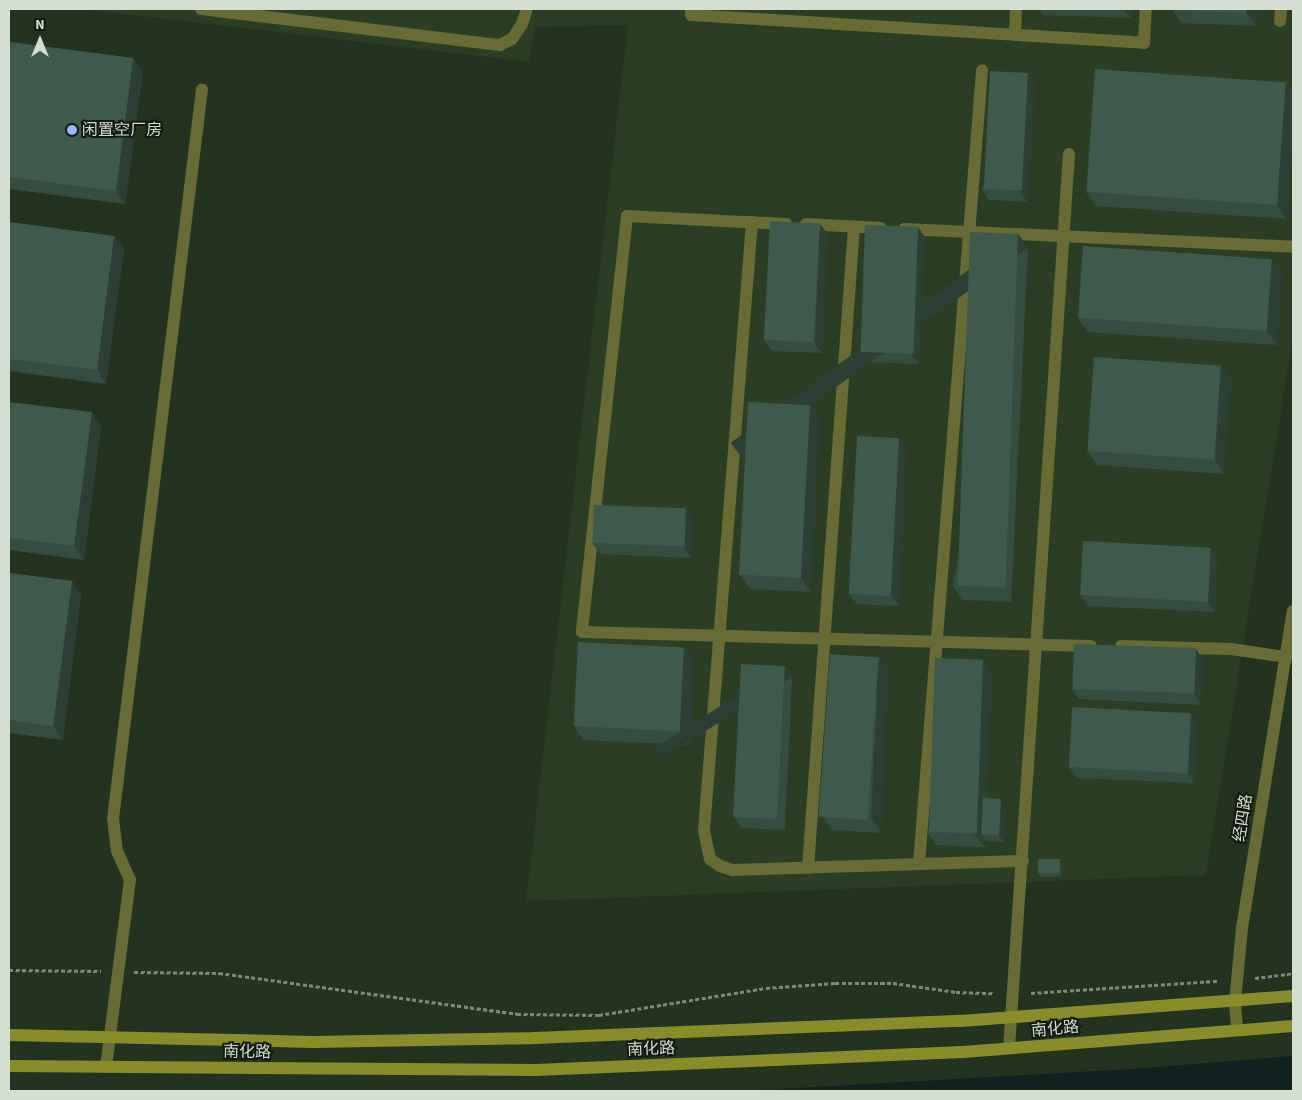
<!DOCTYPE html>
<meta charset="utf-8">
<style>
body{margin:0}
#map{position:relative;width:1302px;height:1100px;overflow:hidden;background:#24331f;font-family:"Source Sans 3","Noto Sans SC",sans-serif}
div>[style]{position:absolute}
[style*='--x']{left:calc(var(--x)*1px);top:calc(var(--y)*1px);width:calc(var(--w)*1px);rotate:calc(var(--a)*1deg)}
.built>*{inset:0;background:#2b3e24}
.water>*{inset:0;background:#102220}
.path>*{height:3px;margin-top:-1.5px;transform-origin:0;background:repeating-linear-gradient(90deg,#7c8978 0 4px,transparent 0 6.5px)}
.service>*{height:12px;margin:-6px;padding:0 6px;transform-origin:6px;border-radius:6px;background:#686b33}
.tertiary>*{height:12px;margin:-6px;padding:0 6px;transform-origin:6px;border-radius:6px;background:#686b33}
.secondary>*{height:12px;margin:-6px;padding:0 6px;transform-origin:6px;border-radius:6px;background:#888d2a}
.wall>*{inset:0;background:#354d41}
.shaded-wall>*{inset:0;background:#2b3f35;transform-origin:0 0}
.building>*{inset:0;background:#3e5a4c;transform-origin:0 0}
.dots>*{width:14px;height:14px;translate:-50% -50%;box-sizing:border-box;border:2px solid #121910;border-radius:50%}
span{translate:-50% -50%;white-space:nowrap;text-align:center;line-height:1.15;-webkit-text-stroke:4px #121910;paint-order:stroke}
.poi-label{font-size:16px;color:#d4ded1}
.left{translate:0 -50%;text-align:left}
.street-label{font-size:16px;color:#d4ded1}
.frame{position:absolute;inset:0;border:10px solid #d4ded1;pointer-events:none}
.north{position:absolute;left:15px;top:15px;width:50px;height:50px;-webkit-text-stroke:4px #121910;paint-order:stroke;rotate:0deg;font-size:14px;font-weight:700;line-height:20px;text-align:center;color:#d4ded1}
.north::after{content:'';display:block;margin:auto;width:18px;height:22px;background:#d4ded1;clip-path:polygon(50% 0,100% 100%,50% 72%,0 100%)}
</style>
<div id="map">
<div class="built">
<i style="clip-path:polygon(83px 9px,1293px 9px,1293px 337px,1206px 875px,526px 901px,628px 25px,535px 27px,529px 62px)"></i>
</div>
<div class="water">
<i style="clip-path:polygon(1293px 1056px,1293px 1091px,743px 1091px,1132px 1069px)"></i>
</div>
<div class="path">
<i style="--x:9;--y:970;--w:92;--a:0.6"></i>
<i style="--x:134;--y:972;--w:85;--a:0.7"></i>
<i style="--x:219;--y:973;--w:301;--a:7.8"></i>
<i style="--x:517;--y:1014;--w:82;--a:0.7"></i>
<i style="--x:599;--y:1015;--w:169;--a:-9.2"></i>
<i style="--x:766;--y:988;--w:69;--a:-4.1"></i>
<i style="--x:835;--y:983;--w:58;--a:0"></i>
<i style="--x:893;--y:983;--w:64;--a:8.1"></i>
<i style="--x:956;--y:992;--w:38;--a:2"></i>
<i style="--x:1255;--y:978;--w:38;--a:-7"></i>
<i style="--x:1031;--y:993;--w:188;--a:-3.7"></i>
</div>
<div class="service">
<i style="--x:201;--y:9;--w:301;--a:6.9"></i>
<i style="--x:500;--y:45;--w:13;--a:-27"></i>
<i style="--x:512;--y:39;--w:18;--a:-56"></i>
<i style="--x:522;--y:24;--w:16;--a:-72"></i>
<i style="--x:691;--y:9;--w:6;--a:90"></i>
<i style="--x:691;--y:15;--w:454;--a:3.5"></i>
<i style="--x:1144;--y:43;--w:34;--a:-87"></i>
<i style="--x:1280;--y:21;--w:12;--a:-85"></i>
<i style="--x:1015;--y:35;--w:26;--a:-88"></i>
<i style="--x:752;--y:222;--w:611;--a:94.51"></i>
<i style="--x:704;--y:831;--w:29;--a:78"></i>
<i style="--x:710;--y:859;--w:12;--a:35"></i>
<i style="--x:720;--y:866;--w:13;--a:18"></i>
<i style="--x:732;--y:870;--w:291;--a:-1.8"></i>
<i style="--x:786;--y:224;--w:159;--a:-177.1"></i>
<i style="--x:627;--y:216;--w:418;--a:96.2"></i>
<i style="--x:582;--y:632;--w:509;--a:1.58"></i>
<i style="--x:806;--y:224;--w:75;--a:3.1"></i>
<i style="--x:904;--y:229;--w:389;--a:2.6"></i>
<i style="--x:1121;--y:646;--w:110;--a:1.6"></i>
<i style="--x:1231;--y:649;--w:56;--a:8.3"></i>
<i style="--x:919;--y:864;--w:796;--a:-85.46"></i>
<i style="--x:808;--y:868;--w:643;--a:-85.9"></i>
<i style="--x:1009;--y:1048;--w:896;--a:-86.16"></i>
<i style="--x:106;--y:1067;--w:189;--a:-82.7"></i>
<i style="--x:130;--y:880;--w:32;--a:-114"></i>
<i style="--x:117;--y:851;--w:32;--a:-97"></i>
<i style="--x:113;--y:819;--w:735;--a:-83.05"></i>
</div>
<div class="tertiary">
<i style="--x:1237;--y:1030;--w:29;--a:-94"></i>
<i style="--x:1235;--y:1001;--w:73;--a:-84.5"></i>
<i style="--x:1242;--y:928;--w:321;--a:-80.9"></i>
</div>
<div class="secondary">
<i style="--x:9;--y:1035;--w:304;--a:1.3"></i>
<i style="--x:313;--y:1042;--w:221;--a:-1"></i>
<i style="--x:534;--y:1038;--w:427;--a:-2.3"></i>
<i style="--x:961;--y:1021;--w:333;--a:-4.3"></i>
<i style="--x:9;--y:1066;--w:526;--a:0.44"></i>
<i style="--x:535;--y:1070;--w:428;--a:-2.4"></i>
<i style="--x:963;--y:1052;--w:331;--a:-4.5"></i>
</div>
<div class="wall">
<i style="clip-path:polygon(1039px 9px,1131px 9px,1131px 18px,1043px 15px)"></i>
<i style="clip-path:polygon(1172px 9px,1257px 9px,1256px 26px,1181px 23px)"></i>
<i style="clip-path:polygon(9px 42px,133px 58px,143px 72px,125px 204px,9px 189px)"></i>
<i style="clip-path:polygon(1286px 82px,1293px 92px,1293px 126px,1287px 219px,1096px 206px,1086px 192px)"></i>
<i style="clip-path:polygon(1035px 84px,1027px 202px,989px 200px,982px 189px)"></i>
<i style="clip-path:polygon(9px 222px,114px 236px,124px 249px,106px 384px,9px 371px)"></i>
<i style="clip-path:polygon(828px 234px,822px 353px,772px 351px,764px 340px)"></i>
<i style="clip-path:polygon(1018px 234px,1028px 248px,1011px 602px,962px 600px,953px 586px)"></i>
<i style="clip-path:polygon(925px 237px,919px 364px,867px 362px,859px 352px)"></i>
<i style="clip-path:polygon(1272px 259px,1282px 273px,1277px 345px,1088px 332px,1078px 318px)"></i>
<i style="clip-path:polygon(1221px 365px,1231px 379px,1224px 474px,1097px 465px,1087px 451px)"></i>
<i style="clip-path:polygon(9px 402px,101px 426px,84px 560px,9px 550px)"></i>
<i style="clip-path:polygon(810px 405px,819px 418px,811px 592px,750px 589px,740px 575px)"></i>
<i style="clip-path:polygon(899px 438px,906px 448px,899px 606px,857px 604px,849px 594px)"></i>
<i style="clip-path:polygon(693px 519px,691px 558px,600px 554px,592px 543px)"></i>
<i style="clip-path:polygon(1218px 558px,1215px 612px,1088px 606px,1081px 595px)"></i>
<i style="clip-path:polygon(9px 573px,72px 581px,81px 595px,63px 740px,9px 733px)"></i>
<i style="clip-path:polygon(684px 647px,694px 661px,690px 745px,583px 740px,574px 726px)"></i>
<i style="clip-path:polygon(1196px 649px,1203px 660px,1201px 705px,1079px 699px,1072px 689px)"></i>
<i style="clip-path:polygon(785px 666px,792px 677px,785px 830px,741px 828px,734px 817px)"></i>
<i style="clip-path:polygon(888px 670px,881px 833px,832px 830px,823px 817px)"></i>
<i style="clip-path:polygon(992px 674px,986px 798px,1006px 806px,1004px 842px,987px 841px,984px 838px,984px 847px,936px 845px,927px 832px)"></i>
<i style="clip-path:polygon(1198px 724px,1195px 783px,1077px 778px,1069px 767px)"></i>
<i style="clip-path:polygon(1062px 863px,1062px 876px,1040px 877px,1038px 873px)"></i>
</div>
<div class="shaded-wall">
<i style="clip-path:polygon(1124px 9px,1131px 9px,1131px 18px)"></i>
<i style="clip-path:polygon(1246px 9px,1257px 9px,1256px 26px,1246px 13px)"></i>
<i style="clip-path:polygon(133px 58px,143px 72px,125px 204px,116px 191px)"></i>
<i style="clip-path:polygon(1028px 73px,1035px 84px,1027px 202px,1020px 191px)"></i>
<i style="clip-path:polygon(1286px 82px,1293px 92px,1293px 126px,1287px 219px,1277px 205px)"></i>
<i style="clip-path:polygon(820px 224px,828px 234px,822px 353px,815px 343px)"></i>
<i style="clip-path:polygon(918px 227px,925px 237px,919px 364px,912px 354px)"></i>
<i style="left:1018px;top:234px;width:17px;height:355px;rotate:54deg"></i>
<i style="clip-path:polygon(114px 236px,124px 249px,106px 384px,97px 370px)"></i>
<i style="clip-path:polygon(1272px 259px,1282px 273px,1277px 345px,1267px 331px)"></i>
<i style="clip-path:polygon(1221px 365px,1231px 379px,1224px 474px,1215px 460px)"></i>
<i style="clip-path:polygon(810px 405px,819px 418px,811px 592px,801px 578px)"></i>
<i style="clip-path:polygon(92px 412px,101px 426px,84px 560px,74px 546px)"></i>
<i style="clip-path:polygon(899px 438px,906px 448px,899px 606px,891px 595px)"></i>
<i style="clip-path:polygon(686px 509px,693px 519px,691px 558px,684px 548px)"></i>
<i style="clip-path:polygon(1211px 548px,1218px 558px,1215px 612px,1208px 602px)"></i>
<i style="clip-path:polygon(72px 581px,81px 595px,63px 740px,53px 726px)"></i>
<i style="clip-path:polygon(684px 647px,694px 661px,690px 745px,680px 731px)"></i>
<i style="clip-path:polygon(1196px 649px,1203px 660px,1201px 705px,1194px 695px)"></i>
<i style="clip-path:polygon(879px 657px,888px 670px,881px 833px,871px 819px)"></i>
<i style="clip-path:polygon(983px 660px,992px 674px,985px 834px,982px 834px,984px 838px,984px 847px,974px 834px)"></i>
<i style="left:785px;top:666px;width:13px;height:153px;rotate:58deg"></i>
<i style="clip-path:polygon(1191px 713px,1198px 724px,1195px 783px,1188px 773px)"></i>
<i style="clip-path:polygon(1001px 799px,1006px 806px,1004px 842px,999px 835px)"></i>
<i style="clip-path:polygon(1060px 859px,1062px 863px,1062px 876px,1060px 873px)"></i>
</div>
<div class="building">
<i style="clip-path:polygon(1172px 9px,1246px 9px,1246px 13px,1172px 10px)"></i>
<i style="clip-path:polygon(9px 42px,133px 58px,116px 191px,9px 177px)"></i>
<i style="left:1095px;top:69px;width:191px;height:123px;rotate:4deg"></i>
<i style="left:990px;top:71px;width:38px;height:118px;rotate:3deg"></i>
<i style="left:770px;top:221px;width:50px;height:119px;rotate:3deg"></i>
<i style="clip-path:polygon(9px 222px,114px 236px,97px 370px,9px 359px)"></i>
<i style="left:865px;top:225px;width:53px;height:127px;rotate:2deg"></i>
<i style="left:970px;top:232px;width:48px;height:354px;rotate:2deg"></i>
<i style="left:1083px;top:246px;width:189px;height:72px;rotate:4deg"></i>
<i style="left:1094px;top:357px;width:127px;height:94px;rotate:4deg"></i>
<i style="clip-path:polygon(9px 402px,92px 412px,74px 546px,9px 538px)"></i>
<i style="left:748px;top:402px;width:62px;height:173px;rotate:3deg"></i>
<i style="left:857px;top:436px;width:42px;height:158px;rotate:3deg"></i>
<i style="left:594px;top:505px;width:92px;height:38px;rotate:2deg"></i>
<i style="left:1083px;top:541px;width:128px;height:54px;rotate:3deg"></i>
<i style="clip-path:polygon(9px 573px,72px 581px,53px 726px,9px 720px)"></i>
<i style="left:578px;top:642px;width:106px;height:84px;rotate:3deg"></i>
<i style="left:1074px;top:644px;width:122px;height:45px;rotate:2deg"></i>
<i style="left:830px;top:654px;width:49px;height:163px;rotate:4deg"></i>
<i style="left:935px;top:658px;width:48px;height:174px;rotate:2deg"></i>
<i style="left:741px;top:664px;width:44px;height:153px;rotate:3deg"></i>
<i style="left:1072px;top:707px;width:119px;height:60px;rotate:3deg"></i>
<i style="left:983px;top:798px;width:18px;height:36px;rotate:3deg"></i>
<i style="left:1038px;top:859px;width:22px;height:14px"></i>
</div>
<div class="dots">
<i style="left:72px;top:130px;background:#95b6fd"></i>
</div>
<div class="poi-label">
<span class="left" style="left:82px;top:130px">闲置空厂房</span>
</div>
<div class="street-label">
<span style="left:1243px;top:818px;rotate:-81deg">经四路</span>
<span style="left:1055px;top:1029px;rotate:-5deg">南化路</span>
<span style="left:651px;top:1049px;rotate:-2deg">南化路</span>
<span style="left:247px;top:1052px;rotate:1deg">南化路</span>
</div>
<div class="frame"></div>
<div class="north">N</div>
</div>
